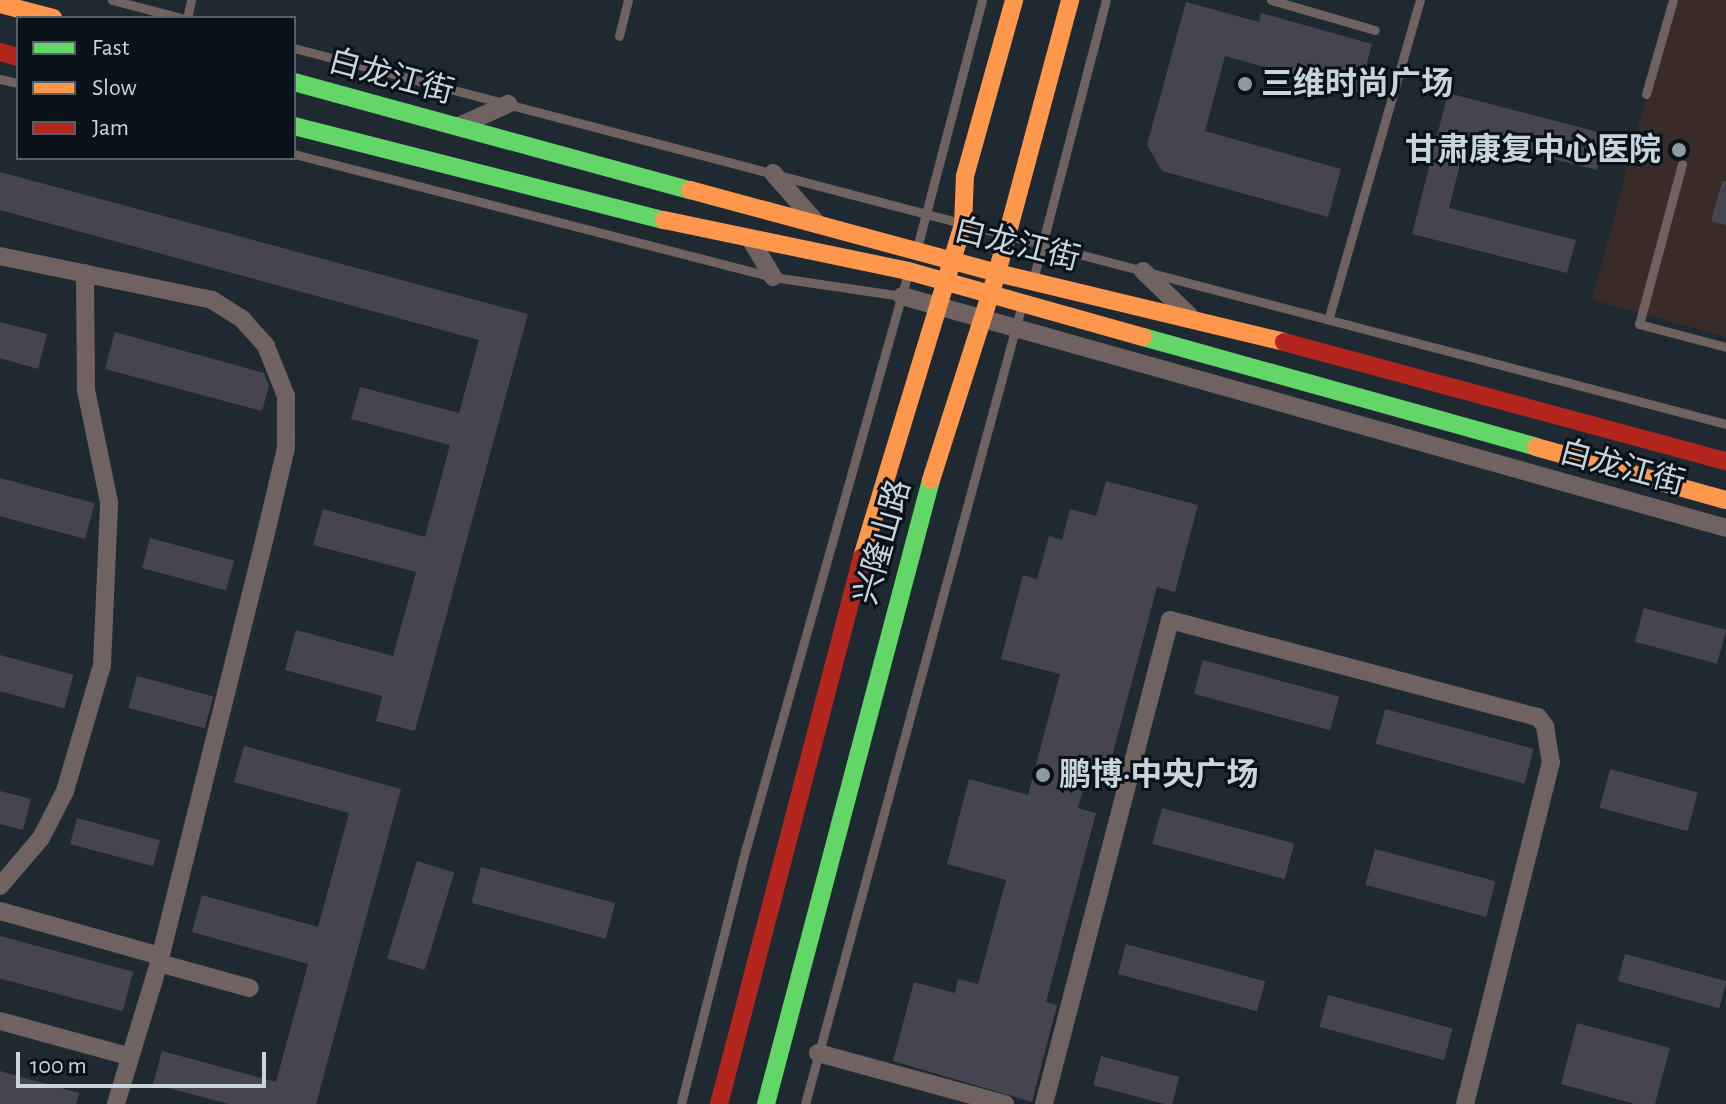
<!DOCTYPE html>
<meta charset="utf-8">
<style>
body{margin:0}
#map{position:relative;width:1726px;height:1104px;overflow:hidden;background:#1e2932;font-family:"Alegreya Sans","Noto Sans SC",sans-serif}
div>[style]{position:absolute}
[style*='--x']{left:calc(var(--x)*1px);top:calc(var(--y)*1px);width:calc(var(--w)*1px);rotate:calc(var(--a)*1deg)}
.medical>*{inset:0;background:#392b27}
.building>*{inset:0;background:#474451;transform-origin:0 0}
.lane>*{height:9px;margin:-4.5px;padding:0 4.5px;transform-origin:4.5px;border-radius:4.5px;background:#6f6261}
.street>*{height:18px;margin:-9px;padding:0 9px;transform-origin:9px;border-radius:9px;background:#6f6261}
.fast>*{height:18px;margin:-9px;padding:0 9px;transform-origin:9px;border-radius:9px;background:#63d668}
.slow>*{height:18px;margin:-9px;padding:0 9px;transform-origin:9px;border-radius:9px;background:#ff974d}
.jam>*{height:18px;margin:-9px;padding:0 9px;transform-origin:9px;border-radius:9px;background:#b3261e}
.dots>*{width:22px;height:22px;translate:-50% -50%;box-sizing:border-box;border:4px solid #091219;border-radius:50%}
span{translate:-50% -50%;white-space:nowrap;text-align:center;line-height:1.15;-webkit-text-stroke:6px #091219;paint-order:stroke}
.street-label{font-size:32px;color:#c8d5df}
.poi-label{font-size:32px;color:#c8d5df;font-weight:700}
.left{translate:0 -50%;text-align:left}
.right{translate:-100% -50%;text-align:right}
.legend{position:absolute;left:16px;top:16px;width:280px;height:144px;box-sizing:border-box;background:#091219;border:2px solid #556068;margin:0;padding:10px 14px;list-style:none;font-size:24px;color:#c8d5df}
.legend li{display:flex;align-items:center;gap:16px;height:40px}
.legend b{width:40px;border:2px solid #556068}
.scale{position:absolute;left:16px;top:1052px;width:250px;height:36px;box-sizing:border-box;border:4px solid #c8d5df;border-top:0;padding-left:10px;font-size:24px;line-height:28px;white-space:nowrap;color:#c8d5df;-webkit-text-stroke:6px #091219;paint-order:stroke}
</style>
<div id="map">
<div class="medical">
<i style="clip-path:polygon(1672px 0,1726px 0,1726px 337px,1592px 300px)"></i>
</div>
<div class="building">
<i style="clip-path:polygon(1186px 2px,1259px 22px,1261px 13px,1372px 44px,1359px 93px,1225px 56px,1205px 131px,1341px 169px,1328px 217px,1162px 171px,1147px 145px)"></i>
<i style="clip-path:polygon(1448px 93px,1606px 134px,1597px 170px,1467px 137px,1449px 208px,1576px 240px,1567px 273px,1412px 234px)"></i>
<i style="clip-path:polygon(0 172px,528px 314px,415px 731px,376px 721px,382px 696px,285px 670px,296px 630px,393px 656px,416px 572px,313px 545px,323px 509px,425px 537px,450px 445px,351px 419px,360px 387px,459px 413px,479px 340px,0 210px)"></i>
<i style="clip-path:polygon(1722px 181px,1726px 181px,1726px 225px,1711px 221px)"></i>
<i style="clip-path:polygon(0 322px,47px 334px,38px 369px,0 358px)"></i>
<i style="clip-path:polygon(115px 332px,264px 373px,269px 386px,262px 411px,105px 369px)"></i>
<i style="left:0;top:478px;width:98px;height:37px;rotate:15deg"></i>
<i style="clip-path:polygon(1106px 481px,1198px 505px,1175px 592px,1157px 587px,1105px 783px,1086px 778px,1078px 808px,1096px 813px,1046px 1002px,1057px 1005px,1032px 1102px,893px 1061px,914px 982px,955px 993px,958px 979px,978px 984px,1006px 880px,947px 864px,969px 779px,1028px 795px,1060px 674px,1001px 659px,1023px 575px,1037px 579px,1049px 536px,1062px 540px,1070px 509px,1096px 516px)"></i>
<i style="left:150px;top:538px;width:87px;height:31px;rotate:15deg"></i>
<i style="left:1644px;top:608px;width:85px;height:35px;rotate:15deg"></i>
<i style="left:0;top:655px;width:76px;height:35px;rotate:15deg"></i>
<i style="left:1203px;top:660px;width:141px;height:35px;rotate:15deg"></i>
<i style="left:137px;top:676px;width:79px;height:33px;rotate:15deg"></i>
<i style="left:1385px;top:709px;width:154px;height:36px;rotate:15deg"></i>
<i style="clip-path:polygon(244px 746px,401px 789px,316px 1104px,229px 1104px,153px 1084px,162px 1051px,276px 1082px,308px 964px,192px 932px,202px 895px,318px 927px,349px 813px,234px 782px)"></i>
<i style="left:1610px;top:769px;width:91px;height:40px;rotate:15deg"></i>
<i style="clip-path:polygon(0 791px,31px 799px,23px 830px,0 824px)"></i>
<i style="left:1162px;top:808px;width:137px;height:37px;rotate:15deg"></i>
<i style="left:77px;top:818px;width:86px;height:27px;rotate:15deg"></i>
<i style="left:1375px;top:849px;width:125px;height:37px;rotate:15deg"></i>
<i style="left:417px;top:861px;width:39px;height:102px;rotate:17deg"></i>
<i style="left:481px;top:867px;width:139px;height:37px;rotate:15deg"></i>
<i style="left:0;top:936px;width:138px;height:41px;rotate:15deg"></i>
<i style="left:1126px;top:944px;width:144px;height:31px;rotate:15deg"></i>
<i style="left:1625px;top:954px;width:105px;height:28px;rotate:15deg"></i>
<i style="left:1328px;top:995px;width:129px;height:33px;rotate:15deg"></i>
<i style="clip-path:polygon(1577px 1023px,1670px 1048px,1655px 1104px,1635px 1104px,1561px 1084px)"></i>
<i style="left:1101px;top:1056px;width:81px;height:30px;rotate:15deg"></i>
<i style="clip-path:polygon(0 1071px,79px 1093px,76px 1104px,0 1104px)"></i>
</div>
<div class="lane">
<i style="--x:112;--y:0;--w:71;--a:14.6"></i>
<i style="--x:1271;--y:0;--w:108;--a:16.1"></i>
<i style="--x:187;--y:18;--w:18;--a:-77"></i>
<i style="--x:619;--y:36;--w:37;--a:-76"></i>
<i style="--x:294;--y:48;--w:1481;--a:14.71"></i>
<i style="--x:0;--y:79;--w:18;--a:13"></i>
<i style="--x:1646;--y:94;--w:98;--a:-74"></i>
<i style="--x:294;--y:154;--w:495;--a:14.4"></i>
<i style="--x:773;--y:277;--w:130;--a:8.4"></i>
<i style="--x:1682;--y:164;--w:166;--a:105"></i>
<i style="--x:1639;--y:324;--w:90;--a:14.8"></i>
<i style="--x:917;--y:248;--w:256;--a:-75.3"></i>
<i style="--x:1033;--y:280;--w:289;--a:-75.4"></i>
<i style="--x:1329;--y:317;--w:330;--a:-74"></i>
<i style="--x:681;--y:1104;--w:264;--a:-75.8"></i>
<i style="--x:746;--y:848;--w:597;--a:-74.27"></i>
<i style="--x:805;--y:1104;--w:829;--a:-74.82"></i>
</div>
<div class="street">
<i style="--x:459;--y:126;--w:54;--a:-24.2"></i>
<i style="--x:773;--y:173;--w:64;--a:48.8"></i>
<i style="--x:752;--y:242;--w:41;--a:59"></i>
<i style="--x:0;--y:256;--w:217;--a:11.7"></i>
<i style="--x:212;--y:300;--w:36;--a:32"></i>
<i style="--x:242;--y:319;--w:36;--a:48"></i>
<i style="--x:266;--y:346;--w:54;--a:68.2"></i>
<i style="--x:286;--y:396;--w:52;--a:90"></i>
<i style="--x:286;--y:448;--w:91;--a:103.3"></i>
<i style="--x:265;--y:537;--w:439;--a:104"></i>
<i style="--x:159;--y:963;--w:147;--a:107"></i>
<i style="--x:1143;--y:271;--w:64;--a:43.7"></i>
<i style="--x:902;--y:296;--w:856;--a:15.72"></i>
<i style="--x:0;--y:886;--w:63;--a:-49.5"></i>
<i style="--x:41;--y:838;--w:53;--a:-62.9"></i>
<i style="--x:65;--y:791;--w:131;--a:-73.6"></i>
<i style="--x:102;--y:665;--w:163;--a:-87.5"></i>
<i style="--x:109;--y:502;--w:114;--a:-101.6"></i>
<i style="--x:86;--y:390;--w:117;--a:-90.5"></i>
<i style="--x:0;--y:911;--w:166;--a:15.7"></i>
<i style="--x:159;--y:963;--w:94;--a:15.4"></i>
<i style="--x:0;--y:1021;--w:133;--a:15.3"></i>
<i style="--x:818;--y:1053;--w:194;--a:15.3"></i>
<i style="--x:1044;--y:1104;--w:500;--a:-75.41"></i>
<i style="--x:1170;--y:620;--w:381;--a:14.8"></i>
<i style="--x:1538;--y:717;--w:11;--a:52"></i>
<i style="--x:1545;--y:726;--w:36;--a:81"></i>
<i style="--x:1551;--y:762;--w:353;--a:104.1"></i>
</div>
<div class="fast">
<i style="--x:294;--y:82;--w:410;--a:15.3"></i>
<i style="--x:294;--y:126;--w:382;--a:14.3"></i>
<i style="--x:1143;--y:337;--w:408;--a:15.6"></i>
<i style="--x:766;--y:1104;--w:645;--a:-75.19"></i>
</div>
<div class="slow">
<i style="--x:0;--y:4;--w:55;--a:14.8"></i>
<i style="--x:690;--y:190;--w:318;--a:15.1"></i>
<i style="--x:997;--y:273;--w:295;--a:13.5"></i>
<i style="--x:664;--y:220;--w:249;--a:11.8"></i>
<i style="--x:908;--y:271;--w:244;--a:15.7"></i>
<i style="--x:1536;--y:447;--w:197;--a:15.6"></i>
<i style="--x:931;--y:480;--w:217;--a:-72.3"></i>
<i style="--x:997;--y:273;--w:283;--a:-75"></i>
<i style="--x:862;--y:557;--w:347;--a:-73.1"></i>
<i style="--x:963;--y:225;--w:49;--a:-87.7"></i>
<i style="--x:965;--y:176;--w:183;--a:-74.4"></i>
</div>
<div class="jam">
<i style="--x:0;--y:52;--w:19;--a:16"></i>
<i style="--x:1284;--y:342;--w:458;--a:15.1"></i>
<i style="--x:719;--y:1104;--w:565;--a:-75.35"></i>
</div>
<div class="dots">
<i style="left:1245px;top:84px;background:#8c99a2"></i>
<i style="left:1679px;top:150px;background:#8c99a2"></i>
<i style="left:1043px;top:775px;background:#8c99a2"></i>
</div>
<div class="street-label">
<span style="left:391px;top:77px;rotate:15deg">白龙江街</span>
<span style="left:1017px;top:245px;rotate:14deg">白龙江街</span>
<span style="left:1622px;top:468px;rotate:15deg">白龙江街</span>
<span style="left:883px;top:542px;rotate:-74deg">兴隆山路</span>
</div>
<div class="poi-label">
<span class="left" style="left:1261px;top:84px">三维时尚广场</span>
<span class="right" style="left:1661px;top:150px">甘肃康复中心医院</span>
<span class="left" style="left:1059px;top:775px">鹏博·中央广场</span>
</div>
<ul class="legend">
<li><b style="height:10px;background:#63d668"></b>Fast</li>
<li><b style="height:10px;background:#ff974d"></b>Slow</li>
<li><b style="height:10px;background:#b3261e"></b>Jam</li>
</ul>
<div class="scale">100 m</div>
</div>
